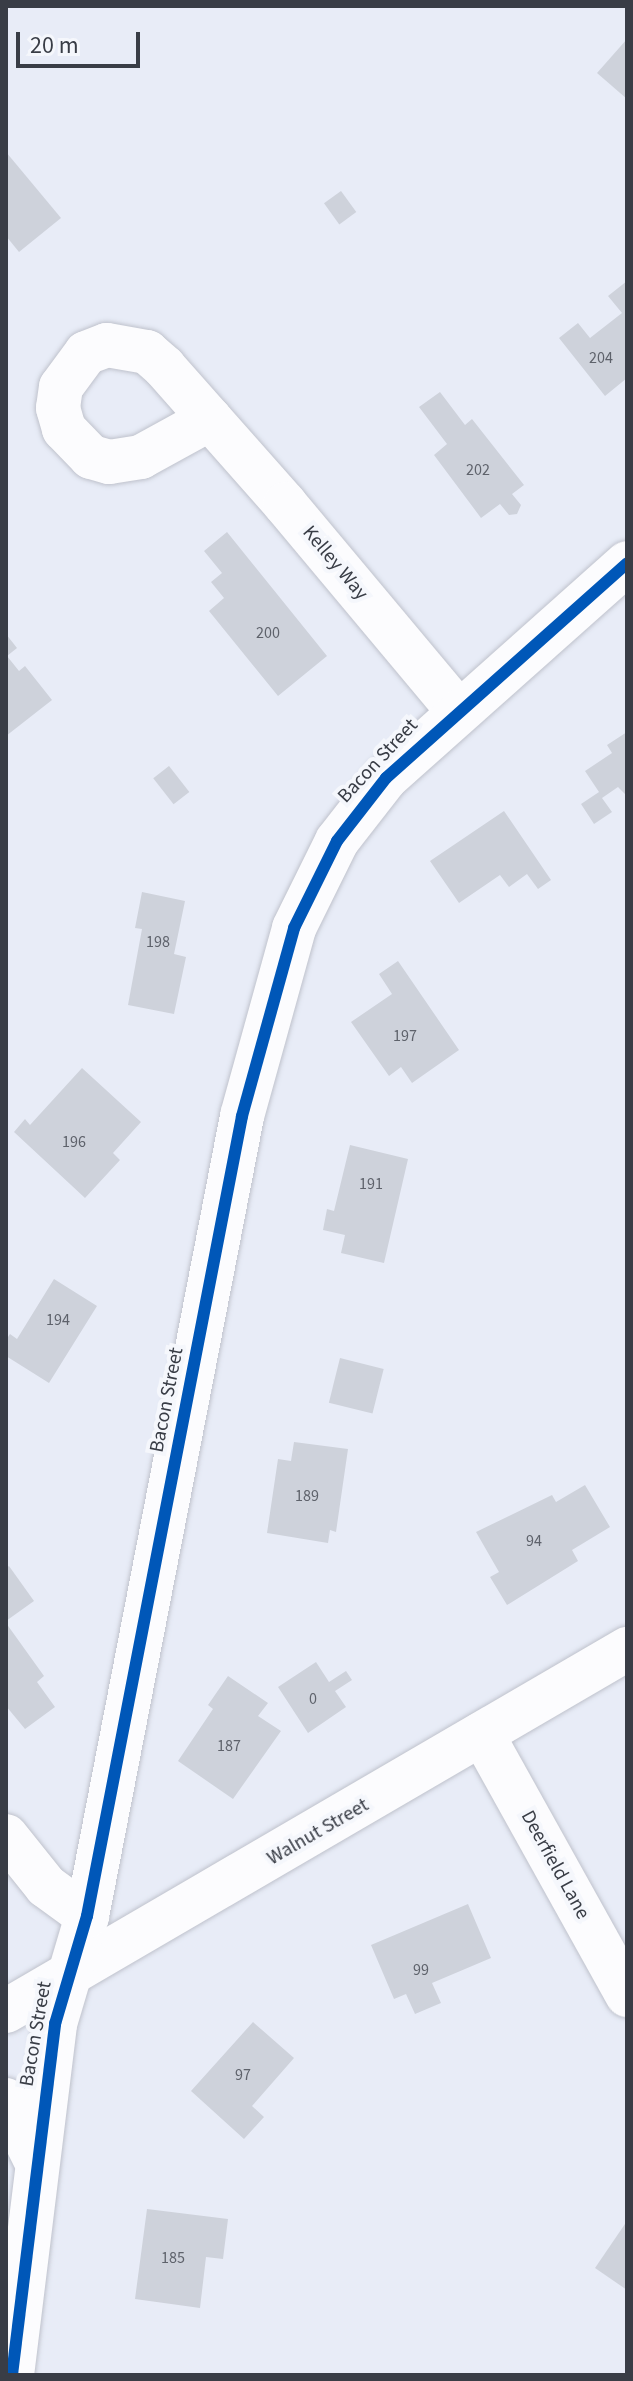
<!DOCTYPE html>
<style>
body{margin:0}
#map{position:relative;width:633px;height:2381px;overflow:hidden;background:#e8ecf7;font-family:"Source Sans 3",sans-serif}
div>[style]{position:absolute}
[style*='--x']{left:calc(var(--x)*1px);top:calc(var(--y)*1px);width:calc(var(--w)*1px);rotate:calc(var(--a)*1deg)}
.building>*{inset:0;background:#ced2db;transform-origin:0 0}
.roads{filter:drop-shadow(0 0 2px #bfc2cc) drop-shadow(0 0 2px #bfc2cc)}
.minor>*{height:44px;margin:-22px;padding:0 22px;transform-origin:22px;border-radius:22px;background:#fcfcfe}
.cycleway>*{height:12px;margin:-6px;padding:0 6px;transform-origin:6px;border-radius:6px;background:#0057b8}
span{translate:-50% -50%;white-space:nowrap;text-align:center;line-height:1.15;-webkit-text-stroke:8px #f5f7fc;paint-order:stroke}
.number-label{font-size:16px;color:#5e626b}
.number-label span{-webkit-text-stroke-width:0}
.street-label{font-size:20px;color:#393d46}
.frame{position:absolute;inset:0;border:8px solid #393d46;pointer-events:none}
.scale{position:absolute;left:16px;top:32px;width:124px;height:36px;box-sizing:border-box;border:4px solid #393d46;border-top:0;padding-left:10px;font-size:24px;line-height:28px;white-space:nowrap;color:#393d46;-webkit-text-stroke:6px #f5f7fc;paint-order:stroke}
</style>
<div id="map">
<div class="building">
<i style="clip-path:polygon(627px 39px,627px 99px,597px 73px)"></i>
<i style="clip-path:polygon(6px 152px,61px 218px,19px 252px,6px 236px)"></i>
<i style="left:341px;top:191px;width:26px;height:21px;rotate:54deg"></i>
<i style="clip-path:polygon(627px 281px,627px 378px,605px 396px,559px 338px,578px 323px,590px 338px,622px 313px,608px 296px)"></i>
<i style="clip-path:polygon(440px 392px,465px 425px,472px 419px,524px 485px,512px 494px,521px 505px,517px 514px,509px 515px,500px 504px,481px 518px,434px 455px,447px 444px,419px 407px)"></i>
<i style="clip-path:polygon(227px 532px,327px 656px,278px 696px,209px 611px,224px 598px,211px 582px,222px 573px,204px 551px)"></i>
<i style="clip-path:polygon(6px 634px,17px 648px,7px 656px,19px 671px,25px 666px,52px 700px,6px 736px)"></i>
<i style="clip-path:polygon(627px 732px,627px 796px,618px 787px,602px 798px,612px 812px,594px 824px,581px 804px,599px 792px,585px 771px,612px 753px,607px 745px)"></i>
<i style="left:169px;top:766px;width:33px;height:20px;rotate:52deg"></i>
<i style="clip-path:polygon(504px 811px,551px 880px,538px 889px,527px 874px,509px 887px,500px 875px,459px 903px,430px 861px)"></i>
<i style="clip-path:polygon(142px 892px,185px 901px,174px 954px,186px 957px,174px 1014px,128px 1005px,142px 929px,135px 928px)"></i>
<i style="clip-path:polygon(398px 961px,459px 1050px,412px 1083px,401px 1067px,389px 1076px,351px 1022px,392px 994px,379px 974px)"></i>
<i style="clip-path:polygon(82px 1068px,141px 1122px,113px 1153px,120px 1160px,85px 1198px,14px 1132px,25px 1119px,30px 1125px)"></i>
<i style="clip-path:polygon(350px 1145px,408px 1159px,384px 1263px,341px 1253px,345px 1235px,323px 1230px,327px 1209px,334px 1211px)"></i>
<i style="clip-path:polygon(54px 1279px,97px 1306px,49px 1383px,6px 1356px,6px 1340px,10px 1334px,17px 1339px)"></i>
<i style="left:340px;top:1358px;width:45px;height:46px;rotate:14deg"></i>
<i style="clip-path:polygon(294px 1442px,348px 1449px,336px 1532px,330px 1530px,328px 1543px,267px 1533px,278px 1459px,291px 1461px)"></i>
<i style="clip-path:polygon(585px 1485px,610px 1527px,572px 1550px,578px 1561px,507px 1605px,490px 1577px,499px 1572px,476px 1532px,552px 1495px,556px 1502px)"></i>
<i style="clip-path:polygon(9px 1566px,34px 1601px,6px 1621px,6px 1568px)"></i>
<i style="clip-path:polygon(6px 1623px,44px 1676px,37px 1682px,55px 1707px,25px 1729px,6px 1706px)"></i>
<i style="clip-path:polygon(316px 1662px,329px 1682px,346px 1671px,352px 1680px,335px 1691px,346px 1707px,308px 1733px,278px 1687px)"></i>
<i style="clip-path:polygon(228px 1676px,268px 1703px,258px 1716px,281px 1731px,233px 1799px,178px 1761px,213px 1709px,208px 1705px)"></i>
<i style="clip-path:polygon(468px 1904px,491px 1958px,432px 1983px,441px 2003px,415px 2014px,406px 1994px,394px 1999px,371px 1945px)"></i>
<i style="clip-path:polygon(253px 2022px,294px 2058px,252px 2106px,264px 2117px,244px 2139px,191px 2091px)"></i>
<i style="clip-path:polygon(147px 2209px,228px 2219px,223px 2259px,206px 2257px,200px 2308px,135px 2299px)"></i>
<i style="clip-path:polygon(627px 2221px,627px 2290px,595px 2268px)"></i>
</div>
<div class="roads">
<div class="minor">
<i style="--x:210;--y:419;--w:79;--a:151.2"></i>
<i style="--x:141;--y:457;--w:32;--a:171"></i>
<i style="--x:109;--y:462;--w:19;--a:-164"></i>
<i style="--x:91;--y:457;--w:39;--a:-134"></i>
<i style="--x:64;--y:429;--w:22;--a:-106"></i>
<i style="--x:58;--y:408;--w:21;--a:-82"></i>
<i style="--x:61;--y:387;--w:42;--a:-53.7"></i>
<i style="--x:86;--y:353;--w:22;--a:-21"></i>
<i style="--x:107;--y:345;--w:41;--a:9.9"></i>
<i style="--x:147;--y:352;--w:23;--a:41"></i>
<i style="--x:164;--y:367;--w:183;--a:48.5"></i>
<i style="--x:285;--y:504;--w:268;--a:50.1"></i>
<i style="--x:482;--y:1734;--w:299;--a:60.9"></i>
<i style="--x:6;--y:1836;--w:64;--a:51.3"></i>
<i style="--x:46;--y:1886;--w:51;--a:36.2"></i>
<i style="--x:6;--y:2011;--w:719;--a:-30.24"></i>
<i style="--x:6;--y:2100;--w:66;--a:63.8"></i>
<i style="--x:12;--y:2375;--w:354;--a:-83"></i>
<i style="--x:55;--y:2024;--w:113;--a:-73.5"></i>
<i style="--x:87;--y:1916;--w:815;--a:-79.03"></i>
<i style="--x:242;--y:1116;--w:195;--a:-74.5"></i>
<i style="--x:294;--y:928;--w:97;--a:-63.7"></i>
<i style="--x:337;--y:841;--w:80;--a:-52.1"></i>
<i style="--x:386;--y:778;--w:323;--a:-41.7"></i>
</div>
</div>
<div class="cycleway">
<i style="--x:12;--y:2375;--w:354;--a:-83"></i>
<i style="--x:55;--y:2024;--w:113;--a:-73.5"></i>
<i style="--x:87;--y:1916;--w:815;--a:-79.03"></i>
<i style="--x:242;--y:1116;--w:195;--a:-74.5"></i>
<i style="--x:294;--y:928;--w:97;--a:-63.7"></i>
<i style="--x:337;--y:841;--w:80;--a:-52.1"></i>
<i style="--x:386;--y:778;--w:323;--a:-41.7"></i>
</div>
<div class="number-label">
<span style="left:601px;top:358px">204</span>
<span style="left:478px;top:470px">202</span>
<span style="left:268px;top:633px">200</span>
<span style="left:158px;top:942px">198</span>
<span style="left:405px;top:1036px">197</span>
<span style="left:74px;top:1142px">196</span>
<span style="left:371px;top:1184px">191</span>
<span style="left:58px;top:1320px">194</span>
<span style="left:307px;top:1496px">189</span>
<span style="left:534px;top:1541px">94</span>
<span style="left:313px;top:1699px">0</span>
<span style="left:229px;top:1746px">187</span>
<span style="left:421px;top:1970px">99</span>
<span style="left:243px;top:2075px">97</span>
<span style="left:173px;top:2258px">185</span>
</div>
<div class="street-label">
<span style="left:335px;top:563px;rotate:50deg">Kelley Way</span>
<span style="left:378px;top:761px;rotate:-47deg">Bacon Street</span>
<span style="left:167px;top:1400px;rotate:-79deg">Bacon Street</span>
<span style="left:318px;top:1832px;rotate:-30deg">Walnut Street</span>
<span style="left:555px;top:1865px;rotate:61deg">Deerfield Lane</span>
<span style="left:36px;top:2034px;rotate:-80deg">Bacon Street</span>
</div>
<div class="frame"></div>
<div class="scale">20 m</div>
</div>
